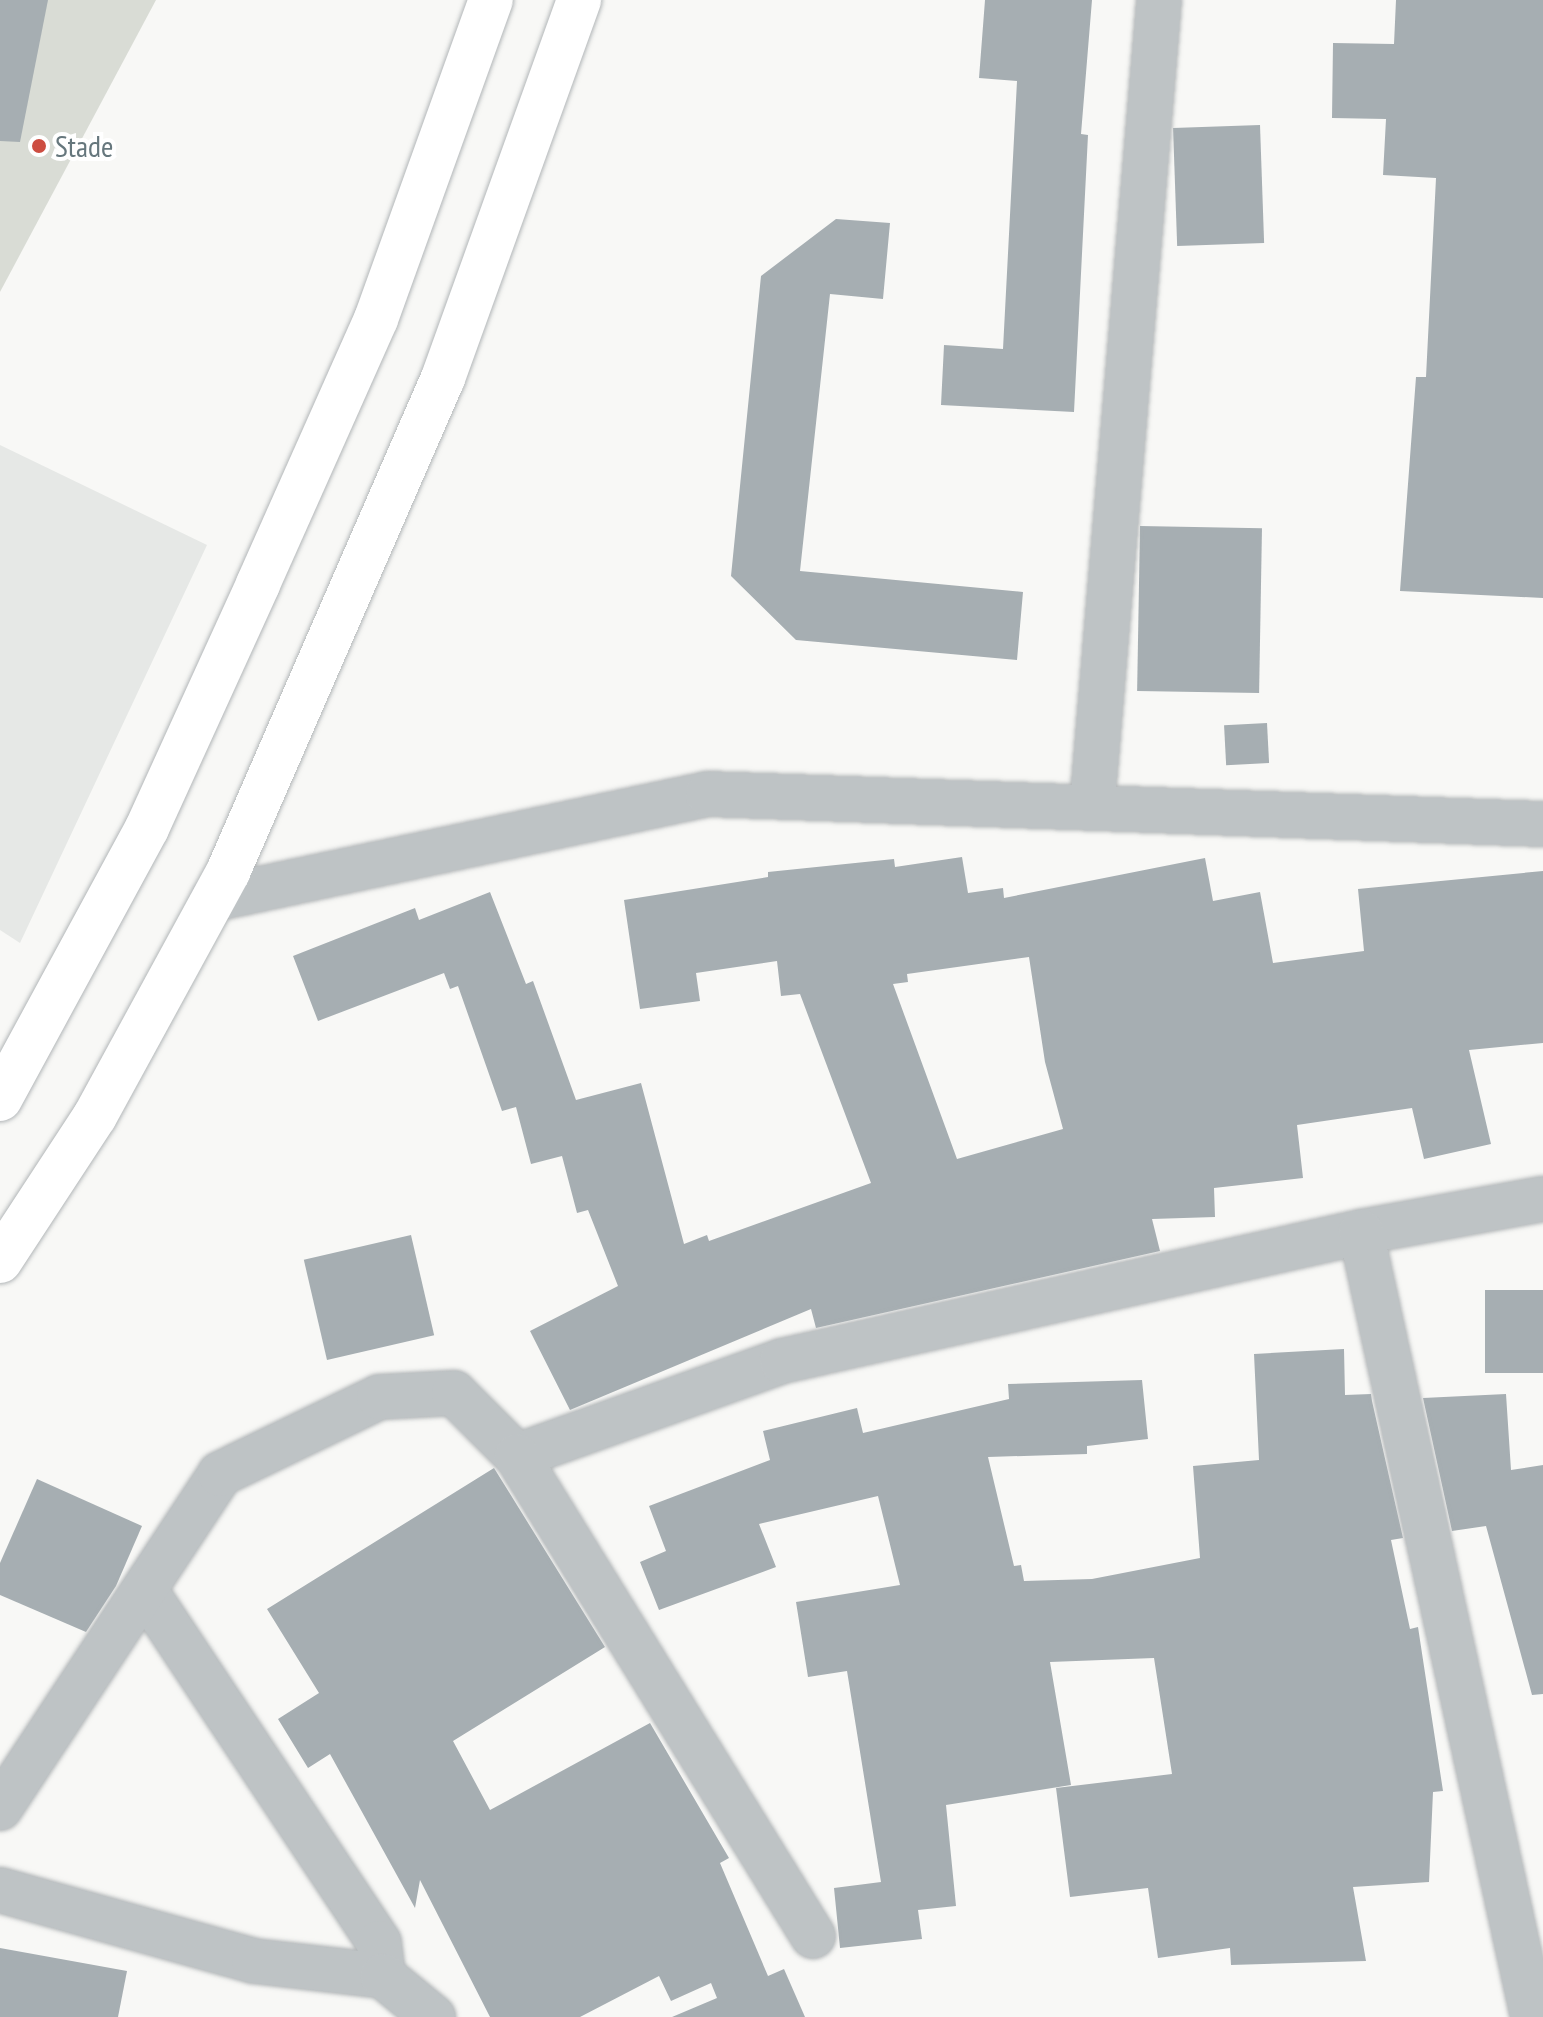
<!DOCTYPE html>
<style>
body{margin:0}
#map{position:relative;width:1543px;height:2017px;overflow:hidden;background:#f8f8f6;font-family:"PT Sans Narrow",sans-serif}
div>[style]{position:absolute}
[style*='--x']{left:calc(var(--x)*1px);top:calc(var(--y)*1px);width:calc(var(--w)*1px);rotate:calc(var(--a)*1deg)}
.built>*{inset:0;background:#e6e8e6}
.green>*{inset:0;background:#d9dcd5}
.building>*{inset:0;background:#a6aeb2;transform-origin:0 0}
.roads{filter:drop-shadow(0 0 2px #b2b6b8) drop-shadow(0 0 2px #b2b6b8)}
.street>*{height:44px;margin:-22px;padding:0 22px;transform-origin:22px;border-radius:22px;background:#bec3c5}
.highway>*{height:44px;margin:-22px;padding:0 22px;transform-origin:22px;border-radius:22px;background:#fff}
.dots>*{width:22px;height:22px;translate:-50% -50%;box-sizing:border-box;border:4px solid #fff;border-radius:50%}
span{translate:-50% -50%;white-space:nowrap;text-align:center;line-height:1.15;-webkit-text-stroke:8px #fff;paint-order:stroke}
.poi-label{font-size:30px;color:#66777d}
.left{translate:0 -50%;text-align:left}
</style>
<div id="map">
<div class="built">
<i style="clip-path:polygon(0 445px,207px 545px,20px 943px,0 930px)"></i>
</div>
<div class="green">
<i style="clip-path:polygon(0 0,156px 0,0 292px)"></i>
</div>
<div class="building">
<i style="clip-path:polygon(0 0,48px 0,20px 142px,0 141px)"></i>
<i style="clip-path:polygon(985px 0,1092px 0,1081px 134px,1088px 135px,1074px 412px,941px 405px,944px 345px,1003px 349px,1017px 81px,979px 78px)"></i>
<i style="clip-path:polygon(1396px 0,1543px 0,1543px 598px,1400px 591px,1416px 377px,1426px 377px,1436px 178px,1383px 175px,1386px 119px,1332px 118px,1333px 43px,1394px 44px)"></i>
<i style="left:1260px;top:125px;width:118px;height:87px;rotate:88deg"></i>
<i style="clip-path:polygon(836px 219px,890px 223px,883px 299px,830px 294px,800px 571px,1023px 592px,1017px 660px,796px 640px,731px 576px,761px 276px)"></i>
<i style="left:1140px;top:526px;width:122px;height:165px;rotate:1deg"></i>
<i style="left:1267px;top:723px;width:40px;height:43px;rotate:87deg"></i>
<i style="clip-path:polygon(evenodd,962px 857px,968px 893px,1003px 888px,1004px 898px,1205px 858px,1213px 901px,1260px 892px,1273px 963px,1364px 951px,1358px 889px,1543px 871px,1543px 1043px,1469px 1050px,1491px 1144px,1424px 1159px,1412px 1108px,1297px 1125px,1303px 1178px,1214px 1188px,1215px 1217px,1152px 1219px,1160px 1251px,816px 1328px,811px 1309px,570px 1410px,530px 1331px,618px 1286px,588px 1210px,577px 1213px,562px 1156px,531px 1164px,516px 1107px,502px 1111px,458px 986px,450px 989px,444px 973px,318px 1021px,293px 956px,415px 908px,419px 920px,490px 892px,526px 984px,533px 981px,576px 1100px,641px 1083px,684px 1244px,707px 1235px,709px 1241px,871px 1183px,800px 994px,781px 996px,777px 961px,696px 973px,700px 1001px,640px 1009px,624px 900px,768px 877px,768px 872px,894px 859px,895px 867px,962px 857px,1029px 957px,1045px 1062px,1063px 1129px,957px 1159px,893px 984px,908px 982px,907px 974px,1029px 957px)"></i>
<i style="left:411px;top:1235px;width:103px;height:110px;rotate:77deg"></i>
<i style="left:1543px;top:1290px;width:83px;height:58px;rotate:90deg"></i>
<i style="clip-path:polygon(1344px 1349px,1345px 1395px,1371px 1394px,1372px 1401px,1403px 1538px,1391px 1540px,1410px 1629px,1418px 1627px,1443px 1791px,1433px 1792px,1429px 1882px,1353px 1887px,1366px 1961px,1231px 1965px,1230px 1948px,1158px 1958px,1148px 1888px,1070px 1897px,1056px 1788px,1172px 1774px,1154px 1658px,1050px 1662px,1071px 1785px,946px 1805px,956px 1906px,918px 1910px,922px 1939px,840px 1948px,834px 1888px,881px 1882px,847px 1671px,808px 1677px,796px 1602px,900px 1585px,878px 1496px,759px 1524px,776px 1567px,659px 1610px,640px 1562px,666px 1551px,649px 1506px,770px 1460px,763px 1431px,857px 1408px,863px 1433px,1009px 1399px,1008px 1384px,1142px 1380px,1148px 1439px,1087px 1446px,1087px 1454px,988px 1457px,1014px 1566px,1021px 1565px,1024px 1581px,1092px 1579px,1200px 1558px,1193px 1466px,1259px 1460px,1254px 1354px)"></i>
<i style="clip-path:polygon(1506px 1394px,1511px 1470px,1543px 1465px,1543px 1694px,1532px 1695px,1486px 1526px,1452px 1531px,1423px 1398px)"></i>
<i style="clip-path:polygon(494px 1468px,605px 1647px,453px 1741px,490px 1810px,650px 1723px,729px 1858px,720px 1863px,768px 1976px,784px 1969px,805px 2017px,672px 2017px,717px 1998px,711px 1983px,671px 2001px,659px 1976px,580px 2017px,490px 2017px,420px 1880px,415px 1908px,330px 1754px,308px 1768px,278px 1719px,319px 1693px,267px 1609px)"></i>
<i style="clip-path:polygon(37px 1479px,142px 1526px,116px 1586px,86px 1632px,0 1595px,0 1563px)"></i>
<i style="clip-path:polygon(0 1948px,127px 1971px,118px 2017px,0 2017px)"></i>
</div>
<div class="roads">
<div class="street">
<i style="--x:1092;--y:807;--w:810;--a:-85.25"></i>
<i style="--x:213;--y:899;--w:506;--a:-11.98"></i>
<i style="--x:708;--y:794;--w:836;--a:2.06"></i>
<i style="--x:1361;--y:1232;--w:185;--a:-10.3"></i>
<i style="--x:517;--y:1456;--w:282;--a:-19.7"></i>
<i style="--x:782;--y:1361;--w:593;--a:-12.56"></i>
<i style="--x:1361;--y:1232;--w:804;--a:77.64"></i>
<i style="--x:146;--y:1592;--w:421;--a:56.4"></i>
<i style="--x:379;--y:1943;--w:33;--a:83"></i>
<i style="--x:0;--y:1808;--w:400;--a:-56.6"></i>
<i style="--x:220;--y:1474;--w:177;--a:-25.8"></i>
<i style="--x:379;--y:1397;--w:75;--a:-3.1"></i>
<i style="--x:454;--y:1393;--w:89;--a:45"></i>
<i style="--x:517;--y:1456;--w:564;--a:58.34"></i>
<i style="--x:0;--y:1890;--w:264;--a:15.6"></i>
<i style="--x:254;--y:1961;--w:130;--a:6.6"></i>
<i style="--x:383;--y:1976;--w:65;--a:39.4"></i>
</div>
<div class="highway">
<i style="--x:0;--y:1099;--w:308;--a:-61.5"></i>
<i style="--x:147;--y:828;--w:268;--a:-65.5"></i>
<i style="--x:258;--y:584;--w:290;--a:-66"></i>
<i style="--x:376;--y:319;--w:339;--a:-70.2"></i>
<i style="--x:0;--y:1261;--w:173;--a:-56.8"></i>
<i style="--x:95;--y:1116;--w:278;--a:-61.4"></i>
<i style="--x:228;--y:872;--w:539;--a:-66.48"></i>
<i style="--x:443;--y:378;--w:402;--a:-70.2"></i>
</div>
</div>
<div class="dots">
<i style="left:39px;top:146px;background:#cd4d41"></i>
</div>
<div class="poi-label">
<span class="left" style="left:55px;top:146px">Stade</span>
</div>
</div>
